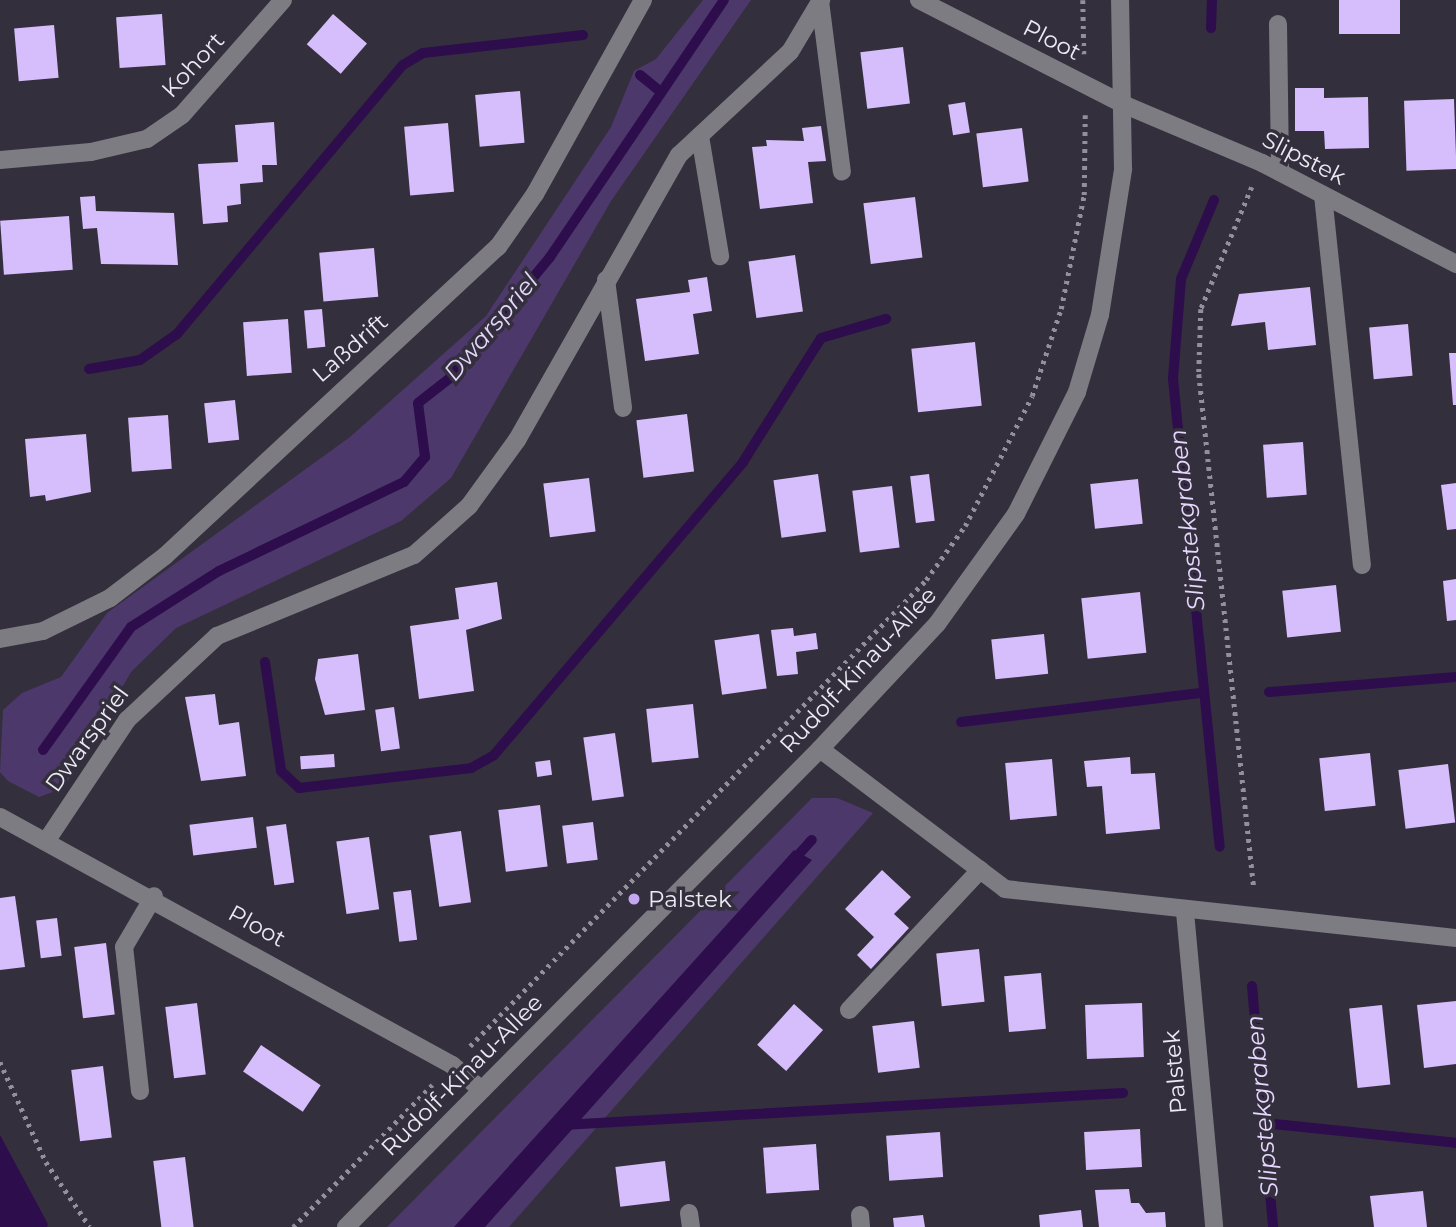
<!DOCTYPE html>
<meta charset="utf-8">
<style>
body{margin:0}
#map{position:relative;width:1456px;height:1227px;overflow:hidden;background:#342f3d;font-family:Montserrat,sans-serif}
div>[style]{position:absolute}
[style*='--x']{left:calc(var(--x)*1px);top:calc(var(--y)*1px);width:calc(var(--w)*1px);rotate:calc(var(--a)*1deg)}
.green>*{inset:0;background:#4d386c}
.water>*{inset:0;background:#2d0d4c}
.stream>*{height:10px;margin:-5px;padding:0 5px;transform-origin:5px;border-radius:5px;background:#2d0d4c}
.building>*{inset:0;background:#d5befb;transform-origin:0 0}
.path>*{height:4.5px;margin-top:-2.25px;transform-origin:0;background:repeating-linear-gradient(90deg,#948f9b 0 3.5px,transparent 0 8.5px)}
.minor>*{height:18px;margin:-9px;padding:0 9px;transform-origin:9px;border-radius:9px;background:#7e7c83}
.dots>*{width:19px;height:19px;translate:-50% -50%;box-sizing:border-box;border:4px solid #342f3d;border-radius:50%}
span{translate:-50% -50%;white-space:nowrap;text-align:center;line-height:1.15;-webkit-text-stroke:7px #342f3d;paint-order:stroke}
.street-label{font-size:23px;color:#eeeaf4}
.poi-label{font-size:23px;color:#eeeaf4}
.left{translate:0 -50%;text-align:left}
.water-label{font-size:24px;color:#e5d7fe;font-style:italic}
</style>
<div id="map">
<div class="green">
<i style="clip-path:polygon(703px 0,751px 0,611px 201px,451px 478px,401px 521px,176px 628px,131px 672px,64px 788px,39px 797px,8px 781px,0 772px,3px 710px,22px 693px,61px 677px,107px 613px,350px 437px,486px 316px,611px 127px,634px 71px,656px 59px)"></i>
<i style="clip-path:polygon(812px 798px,837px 798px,873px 813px,509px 1227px,387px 1227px)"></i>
</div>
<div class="water">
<i style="clip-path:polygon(794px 850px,812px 860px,485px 1227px,454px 1227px)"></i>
<i style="clip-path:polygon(0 1135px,48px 1224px,47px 1227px,0 1227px)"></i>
</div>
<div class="stream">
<i style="--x:1211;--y:28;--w:28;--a:-88"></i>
<i style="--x:640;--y:75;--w:26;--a:39"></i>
<i style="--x:1214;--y:200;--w:86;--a:112.7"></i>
<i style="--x:1181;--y:279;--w:100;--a:94.6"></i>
<i style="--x:1173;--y:379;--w:470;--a:84.3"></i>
<i style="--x:89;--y:369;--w:52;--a:-10"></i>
<i style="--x:140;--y:360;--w:45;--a:-35.1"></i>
<i style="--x:177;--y:334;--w:351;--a:-50"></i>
<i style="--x:403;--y:65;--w:23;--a:-31"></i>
<i style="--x:423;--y:53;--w:161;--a:-6.4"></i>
<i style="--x:265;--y:662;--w:110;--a:81.6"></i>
<i style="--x:281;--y:771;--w:25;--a:43"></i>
<i style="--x:299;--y:788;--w:173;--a:-6.6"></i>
<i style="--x:471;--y:768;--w:26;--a:-29"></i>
<i style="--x:494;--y:755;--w:385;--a:-49.6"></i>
<i style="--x:743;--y:462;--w:146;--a:-57.8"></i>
<i style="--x:821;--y:338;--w:68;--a:-16.3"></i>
<i style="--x:1269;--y:692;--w:188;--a:-4.6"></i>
<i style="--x:961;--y:722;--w:243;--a:-6.9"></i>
<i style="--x:43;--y:750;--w:151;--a:-54.4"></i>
<i style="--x:131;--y:627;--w:104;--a:-32.5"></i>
<i style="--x:219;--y:571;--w:205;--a:-25.7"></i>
<i style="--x:404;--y:482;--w:33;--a:-50"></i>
<i style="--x:425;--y:457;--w:54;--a:-97.4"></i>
<i style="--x:418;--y:403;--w:41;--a:-38"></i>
<i style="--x:450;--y:378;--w:157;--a:-50.4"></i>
<i style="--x:550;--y:257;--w:310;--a:-55.9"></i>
<i style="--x:791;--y:863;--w:31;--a:-48"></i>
<i style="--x:1252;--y:986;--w:242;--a:85"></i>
<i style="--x:1264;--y:1123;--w:193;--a:5.9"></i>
<i style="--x:563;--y:1125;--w:561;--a:-3.27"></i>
</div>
<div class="building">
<i style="left:1339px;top:0;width:61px;height:34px"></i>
<i style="left:162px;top:14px;width:51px;height:46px;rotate:86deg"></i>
<i style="left:333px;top:14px;width:45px;height:40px;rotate:41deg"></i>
<i style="left:54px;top:25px;width:53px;height:40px;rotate:85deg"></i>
<i style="left:903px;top:47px;width:57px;height:43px;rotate:83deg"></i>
<i style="clip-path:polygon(1295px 88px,1324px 88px,1324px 98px,1368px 97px,1369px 148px,1325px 149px,1324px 131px,1295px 131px)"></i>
<i style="left:520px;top:91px;width:52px;height:45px;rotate:85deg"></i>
<i style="left:1454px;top:99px;width:70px;height:50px;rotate:88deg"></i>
<i style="left:965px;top:102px;width:31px;height:17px;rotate:81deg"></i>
<i style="clip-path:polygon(274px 122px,277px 165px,262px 165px,263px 182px,240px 184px,241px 204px,227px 206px,228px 222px,203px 224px,198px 164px,238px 162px,235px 125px)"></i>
<i style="left:448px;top:123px;width:69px;height:44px;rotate:85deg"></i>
<i style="clip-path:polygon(821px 126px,826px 161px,808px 162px,813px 203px,760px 209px,752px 147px,767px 146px,766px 140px,804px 141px,802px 128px)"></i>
<i style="left:1022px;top:128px;width:54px;height:46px;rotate:83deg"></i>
<i style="clip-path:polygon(95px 196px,96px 211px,174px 213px,178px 265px,101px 264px,97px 228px,83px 229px,80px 197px)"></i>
<i style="left:915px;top:197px;width:61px;height:52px;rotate:83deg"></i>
<i style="left:69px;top:216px;width:54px;height:69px;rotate:86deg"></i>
<i style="left:374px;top:248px;width:49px;height:55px;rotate:85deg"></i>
<i style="left:795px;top:255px;width:57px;height:47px;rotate:82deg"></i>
<i style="clip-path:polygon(707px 277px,712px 311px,693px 314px,699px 354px,645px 361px,636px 299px,690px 292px,688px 280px)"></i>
<i style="clip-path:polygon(1310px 287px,1316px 345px,1268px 350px,1265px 322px,1231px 326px,1239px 294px)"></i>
<i style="left:322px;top:309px;width:38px;height:18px;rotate:85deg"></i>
<i style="left:288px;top:319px;width:54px;height:45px;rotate:86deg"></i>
<i style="left:1408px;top:324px;width:52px;height:39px;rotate:85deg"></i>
<i style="left:975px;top:342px;width:64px;height:64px;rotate:84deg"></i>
<i style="clip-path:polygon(1449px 353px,1456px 353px,1456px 405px,1453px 405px)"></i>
<i style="left:235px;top:400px;width:40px;height:31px;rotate:84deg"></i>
<i style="left:687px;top:414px;width:58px;height:51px;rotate:83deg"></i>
<i style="left:168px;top:415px;width:54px;height:40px;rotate:86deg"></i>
<i style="clip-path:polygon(86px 434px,91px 492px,46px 501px,45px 495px,30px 497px,25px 439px)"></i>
<i style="left:1303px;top:442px;width:53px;height:40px;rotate:86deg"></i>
<i style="left:818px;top:474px;width:58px;height:45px;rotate:82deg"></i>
<i style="left:929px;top:474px;width:47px;height:19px;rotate:83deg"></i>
<i style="left:589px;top:478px;width:54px;height:46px;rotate:83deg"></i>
<i style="left:1138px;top:479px;width:45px;height:48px;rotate:84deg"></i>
<i style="clip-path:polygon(1456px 483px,1456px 529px,1447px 530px,1441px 485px)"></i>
<i style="left:892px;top:486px;width:62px;height:40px;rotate:83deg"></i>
<i style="clip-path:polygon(1456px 579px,1456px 620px,1447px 621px,1443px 581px)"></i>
<i style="clip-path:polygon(497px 582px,502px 619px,466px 630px,474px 691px,419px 699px,410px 626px,459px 619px,455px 588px)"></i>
<i style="left:1336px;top:585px;width:47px;height:54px;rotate:84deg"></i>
<i style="left:1140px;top:592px;width:61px;height:59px;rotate:84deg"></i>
<i style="clip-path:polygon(793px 628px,794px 636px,816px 633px,818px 649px,796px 652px,798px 674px,777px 676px,771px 630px)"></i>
<i style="left:759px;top:634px;width:55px;height:45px;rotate:82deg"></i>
<i style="left:1044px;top:634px;width:40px;height:53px;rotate:84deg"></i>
<i style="clip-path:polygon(358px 654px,365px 710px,325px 715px,315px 679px,318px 659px)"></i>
<i style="clip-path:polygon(215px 694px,219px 725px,239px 722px,246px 776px,201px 781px,185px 697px)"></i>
<i style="left:693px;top:704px;width:54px;height:47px;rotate:84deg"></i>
<i style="left:394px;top:707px;width:42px;height:19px;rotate:82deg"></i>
<i style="left:615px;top:733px;width:64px;height:32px;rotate:82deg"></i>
<i style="left:1370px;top:753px;width:53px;height:51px;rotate:84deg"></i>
<i style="left:334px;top:754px;width:13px;height:34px;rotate:86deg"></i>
<i style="clip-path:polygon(1130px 757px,1131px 774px,1155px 773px,1160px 829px,1106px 834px,1102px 786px,1087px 787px,1084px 761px)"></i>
<i style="left:1052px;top:759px;width:57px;height:47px;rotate:85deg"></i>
<i style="left:550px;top:760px;width:15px;height:15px;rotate:82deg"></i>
<i style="left:1448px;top:764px;width:59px;height:50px;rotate:83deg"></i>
<i style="left:540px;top:805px;width:62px;height:42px;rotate:83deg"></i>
<i style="left:253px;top:817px;width:31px;height:64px;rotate:83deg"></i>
<i style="left:593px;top:822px;width:38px;height:31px;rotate:83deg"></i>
<i style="left:286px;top:824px;width:59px;height:20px;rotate:82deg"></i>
<i style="left:461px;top:831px;width:72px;height:32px;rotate:82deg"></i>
<i style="left:369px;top:837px;width:73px;height:33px;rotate:82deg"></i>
<i style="clip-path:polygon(882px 870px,911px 897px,894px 914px,909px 928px,871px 969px,857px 955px,874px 937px,845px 909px)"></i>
<i style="left:411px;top:890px;width:50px;height:18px;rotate:83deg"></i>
<i style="clip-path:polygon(15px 896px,25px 967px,0 970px,0 898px)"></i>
<i style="left:57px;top:918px;width:38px;height:21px;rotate:83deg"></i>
<i style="left:106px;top:943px;width:72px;height:32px;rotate:83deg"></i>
<i style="left:979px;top:949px;width:53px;height:43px;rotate:84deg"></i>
<i style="left:1041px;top:973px;width:56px;height:37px;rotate:85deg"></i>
<i style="clip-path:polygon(1456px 1001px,1456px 1064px,1424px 1068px,1417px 1005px)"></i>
<i style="left:197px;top:1003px;width:72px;height:32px;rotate:83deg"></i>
<i style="left:1142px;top:1003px;width:54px;height:57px;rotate:88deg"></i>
<i style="left:794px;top:1004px;width:39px;height:55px;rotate:42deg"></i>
<i style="left:1382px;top:1005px;width:80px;height:33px;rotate:84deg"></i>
<i style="left:914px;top:1021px;width:47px;height:42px;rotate:83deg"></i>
<i style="left:261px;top:1045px;width:72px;height:32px;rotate:34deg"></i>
<i style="left:103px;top:1066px;width:72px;height:32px;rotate:83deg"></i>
<i style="left:1140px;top:1129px;width:38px;height:56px;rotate:87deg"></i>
<i style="left:940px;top:1132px;width:45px;height:54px;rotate:86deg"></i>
<i style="left:816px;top:1144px;width:46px;height:53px;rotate:86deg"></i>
<i style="left:185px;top:1157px;width:71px;height:32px;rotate:83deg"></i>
<i style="left:665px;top:1161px;width:40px;height:50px;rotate:83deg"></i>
<i style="clip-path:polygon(1129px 1189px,1131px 1203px,1139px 1203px,1146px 1213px,1165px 1212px,1166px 1227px,1099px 1227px,1095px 1190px)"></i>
<i style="clip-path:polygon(1423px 1191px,1427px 1227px,1374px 1227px,1370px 1196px)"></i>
<i style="clip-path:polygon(1081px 1210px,1083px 1227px,1040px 1227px,1039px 1215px)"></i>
<i style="clip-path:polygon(923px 1215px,925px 1227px,894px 1227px,893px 1218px)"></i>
</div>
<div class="path">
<i style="--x:1083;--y:0;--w:54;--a:88.9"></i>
<i style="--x:1252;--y:187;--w:132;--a:112.7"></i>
<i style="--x:1201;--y:309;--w:65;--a:91.8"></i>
<i style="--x:1199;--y:374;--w:518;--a:83.9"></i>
<i style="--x:470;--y:1046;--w:652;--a:-45.62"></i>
<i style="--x:926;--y:580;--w:67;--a:-54.2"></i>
<i style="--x:965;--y:526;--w:146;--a:-62.7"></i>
<i style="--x:1032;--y:396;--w:92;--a:-71.6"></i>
<i style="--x:1061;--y:309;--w:116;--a:-78.6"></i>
<i style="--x:1084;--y:195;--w:80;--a:-89.3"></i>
<i style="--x:0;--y:1062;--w:110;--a:65.3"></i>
<i style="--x:46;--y:1162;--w:78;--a:55.9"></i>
<i style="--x:293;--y:1227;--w:199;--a:-45.6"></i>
</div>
<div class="minor">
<i style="--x:919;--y:0;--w:231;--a:27"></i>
<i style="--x:1125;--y:105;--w:149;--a:22.9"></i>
<i style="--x:1262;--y:163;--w:219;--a:27.5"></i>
<i style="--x:820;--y:1;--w:172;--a:82.7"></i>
<i style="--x:1278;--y:24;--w:148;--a:89.2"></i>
<i style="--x:700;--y:136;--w:122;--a:80.5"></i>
<i style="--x:0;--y:160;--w:91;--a:-5"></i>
<i style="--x:91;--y:152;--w:57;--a:-13.1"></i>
<i style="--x:147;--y:139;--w:42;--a:-34.4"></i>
<i style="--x:182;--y:115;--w:153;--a:-48.7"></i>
<i style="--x:1323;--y:195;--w:372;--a:84"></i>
<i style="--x:606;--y:280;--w:129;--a:82.4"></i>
<i style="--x:0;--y:639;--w:44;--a:-10.5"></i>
<i style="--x:43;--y:631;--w:75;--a:-26.2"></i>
<i style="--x:110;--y:598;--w:69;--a:-37.4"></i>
<i style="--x:165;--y:556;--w:454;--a:-42.9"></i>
<i style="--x:498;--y:247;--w:65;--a:-55.1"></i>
<i style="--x:535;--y:194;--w:222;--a:-60.9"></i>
<i style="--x:820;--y:749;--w:232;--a:37.1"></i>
<i style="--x:1005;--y:889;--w:454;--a:6.2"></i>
<i style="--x:0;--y:817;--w:516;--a:28.75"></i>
<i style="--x:452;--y:1065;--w:39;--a:40"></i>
<i style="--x:47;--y:840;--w:144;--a:-56.3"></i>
<i style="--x:127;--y:720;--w:123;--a:-43"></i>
<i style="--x:217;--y:636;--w:213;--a:-22.4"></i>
<i style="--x:414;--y:555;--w:74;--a:-41.7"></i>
<i style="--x:469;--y:506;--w:82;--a:-54"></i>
<i style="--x:517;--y:440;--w:328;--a:-60.4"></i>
<i style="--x:679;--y:155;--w:151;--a:-42.9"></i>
<i style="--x:790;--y:52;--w:61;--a:-59.2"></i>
<i style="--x:1185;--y:912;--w:316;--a:84.7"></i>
<i style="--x:849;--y:1010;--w:192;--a:-46.9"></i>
<i style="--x:140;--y:1091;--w:145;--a:-96.3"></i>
<i style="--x:124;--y:947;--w:59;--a:-59.5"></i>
<i style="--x:689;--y:1213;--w:14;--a:82"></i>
<i style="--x:860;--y:1215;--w:12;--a:85"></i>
<i style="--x:346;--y:1227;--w:673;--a:-45.24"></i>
<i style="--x:820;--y:749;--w:171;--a:-46.9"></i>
<i style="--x:937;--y:624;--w:135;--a:-54.3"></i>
<i style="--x:1016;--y:514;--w:136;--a:-63.4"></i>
<i style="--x:1077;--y:392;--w:80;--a:-73.4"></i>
<i style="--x:1100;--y:315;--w:148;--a:-81"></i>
<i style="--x:1123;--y:169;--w:169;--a:-91"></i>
</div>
<div class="dots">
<i style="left:634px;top:899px;background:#c4a7f1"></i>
</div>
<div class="street-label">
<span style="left:1052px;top:40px;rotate:27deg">Ploot</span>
<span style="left:193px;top:65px;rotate:-47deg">Kohort</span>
<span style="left:1304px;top:158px;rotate:27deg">Slipstek</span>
<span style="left:350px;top:348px;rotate:-41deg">Laßdrift</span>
<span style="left:858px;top:670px;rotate:-47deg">Rudolf-Kinau-Allee</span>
<span style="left:87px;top:739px;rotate:-54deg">Dwarspriel</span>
<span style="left:257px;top:926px;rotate:29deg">Ploot</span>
<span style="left:1175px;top:1072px;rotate:-95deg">Palstek</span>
<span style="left:462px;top:1075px;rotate:-45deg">Rudolf-Kinau-Allee</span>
</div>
<div class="poi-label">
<span class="left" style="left:648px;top:899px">Palstek</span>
</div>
<div class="water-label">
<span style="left:491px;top:327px;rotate:-50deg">Dwarspriel</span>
<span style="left:1187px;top:520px;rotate:-96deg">Slipstekgraben</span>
<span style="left:1262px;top:1106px;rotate:-95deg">Slipstekgraben</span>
</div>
</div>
